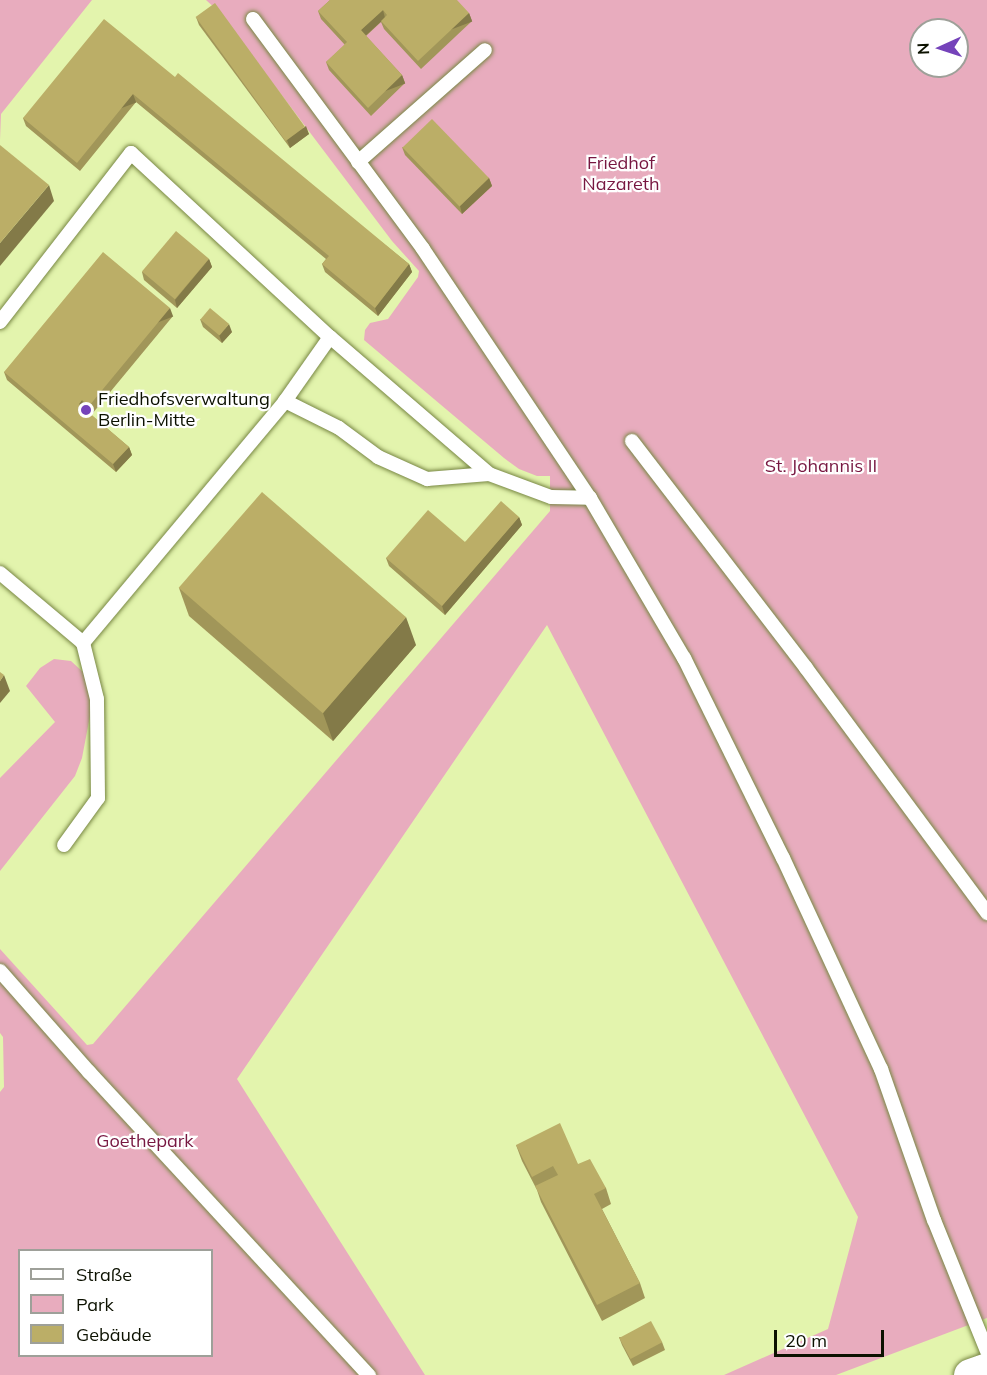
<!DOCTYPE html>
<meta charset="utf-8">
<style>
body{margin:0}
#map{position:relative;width:987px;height:1375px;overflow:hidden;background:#e3f4ad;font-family:Mulish,sans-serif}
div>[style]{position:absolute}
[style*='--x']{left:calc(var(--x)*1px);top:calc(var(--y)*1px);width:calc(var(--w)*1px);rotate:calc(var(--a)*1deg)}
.green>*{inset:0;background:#e8acbe}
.roads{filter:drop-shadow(0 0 2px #788744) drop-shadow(0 0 2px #788744)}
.service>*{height:14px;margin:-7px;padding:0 7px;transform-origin:7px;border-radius:7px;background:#fff}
.tertiary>*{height:33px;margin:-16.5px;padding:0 16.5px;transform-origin:16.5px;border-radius:16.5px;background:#fff}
.wall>*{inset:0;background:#a19659}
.shaded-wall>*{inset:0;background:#837a48;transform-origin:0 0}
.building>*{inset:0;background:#bbae67;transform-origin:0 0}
.dots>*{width:16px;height:16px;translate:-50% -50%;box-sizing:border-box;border:3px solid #fff;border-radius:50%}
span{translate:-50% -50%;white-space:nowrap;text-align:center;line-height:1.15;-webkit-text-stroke:4.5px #fff;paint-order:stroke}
.park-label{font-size:18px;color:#771741}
.poi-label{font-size:18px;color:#0c1100}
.left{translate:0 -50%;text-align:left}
.legend{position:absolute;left:18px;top:1249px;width:195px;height:108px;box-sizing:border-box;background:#fff;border:2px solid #9ea099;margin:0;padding:8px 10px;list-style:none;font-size:18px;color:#0c1100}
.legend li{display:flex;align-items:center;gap:12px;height:30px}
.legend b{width:30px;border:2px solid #9ea099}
.north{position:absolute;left:909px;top:18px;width:60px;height:60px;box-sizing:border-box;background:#fff;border:2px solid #9ea099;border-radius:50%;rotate:267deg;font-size:16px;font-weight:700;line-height:24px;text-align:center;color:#0c1100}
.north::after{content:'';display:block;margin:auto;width:21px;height:27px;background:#7543ba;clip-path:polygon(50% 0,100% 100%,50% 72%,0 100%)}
.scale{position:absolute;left:774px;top:1330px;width:110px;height:27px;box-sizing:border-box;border:3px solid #0c1100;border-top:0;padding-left:8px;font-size:18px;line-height:21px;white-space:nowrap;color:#0c1100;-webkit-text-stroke:4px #fff;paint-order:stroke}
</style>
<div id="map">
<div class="green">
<i style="clip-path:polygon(0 0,92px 0,1px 114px,0 140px)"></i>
<i style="clip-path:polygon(evenodd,206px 0,987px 0,987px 1318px,836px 1375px,724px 1375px,828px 1329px,858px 1217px,547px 625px,237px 1079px,425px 1375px,0 1375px,0 1092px,4px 1087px,3px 1037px,0 1033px,0 949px,87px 1045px,93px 1044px,550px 511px,550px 476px,537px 476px,519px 469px,504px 458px,364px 340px,365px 330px,370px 323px,388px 319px,418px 277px,419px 271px,392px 241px,218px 11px,206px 0,921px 30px,957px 30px,957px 66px,921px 66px,921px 30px,206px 0,20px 1250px,212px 1250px,212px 1356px,20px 1356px,20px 1250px)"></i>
<i style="clip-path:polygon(54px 659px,71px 661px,84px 673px,90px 684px,90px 716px,82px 758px,75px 776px,0 871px,0 778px,55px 722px,26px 686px,40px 668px)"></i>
</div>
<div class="roads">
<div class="service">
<i style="--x:253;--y:19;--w:286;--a:53.5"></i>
<i style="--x:423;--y:249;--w:300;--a:56.2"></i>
<i style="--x:590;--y:498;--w:186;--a:59.6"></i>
<i style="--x:684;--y:658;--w:223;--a:63.7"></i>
<i style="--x:783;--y:858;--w:233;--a:65.1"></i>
<i style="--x:881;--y:1069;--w:160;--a:70.7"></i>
<i style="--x:934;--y:1220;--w:141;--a:68"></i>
<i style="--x:358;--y:162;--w:169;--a:-41.4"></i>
<i style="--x:0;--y:322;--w:214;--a:-52.2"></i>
<i style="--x:131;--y:153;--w:271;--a:42.8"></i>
<i style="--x:330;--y:337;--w:210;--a:40.7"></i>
<i style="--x:489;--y:474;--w:66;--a:20.4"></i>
<i style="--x:551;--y:497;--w:39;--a:1"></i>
<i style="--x:285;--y:401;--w:60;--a:26.6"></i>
<i style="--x:339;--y:428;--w:49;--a:36.6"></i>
<i style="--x:378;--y:457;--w:54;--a:24.2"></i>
<i style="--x:427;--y:479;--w:62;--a:-4.6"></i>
<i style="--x:632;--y:441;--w:286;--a:52.5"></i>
<i style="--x:806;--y:668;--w:305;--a:53.5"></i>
<i style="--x:0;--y:573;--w:109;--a:40.1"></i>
<i style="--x:83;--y:643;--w:315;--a:-50.1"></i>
<i style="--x:285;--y:401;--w:78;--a:-54.9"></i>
<i style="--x:64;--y:845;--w:58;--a:-54.1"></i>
<i style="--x:98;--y:798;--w:99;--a:-90.6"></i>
<i style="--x:97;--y:699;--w:58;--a:-104"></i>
<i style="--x:0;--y:971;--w:135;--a:48.6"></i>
<i style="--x:89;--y:1072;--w:413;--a:47.3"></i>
</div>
<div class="tertiary">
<i style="--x:970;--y:1375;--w:18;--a:-19"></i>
</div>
</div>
<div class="wall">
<i style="clip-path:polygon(330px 0,469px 13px,472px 21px,421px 69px,384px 29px,381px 22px,366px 36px,402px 75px,405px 83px,371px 116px,329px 70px,326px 62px,345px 45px,321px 19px,318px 11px)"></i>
<i style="clip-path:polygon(196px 17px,309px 134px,290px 148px,199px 25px)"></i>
<i style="clip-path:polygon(175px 77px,409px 264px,412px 272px,378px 316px,325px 272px,322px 264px,326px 259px,136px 102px,80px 171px,26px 126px,23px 118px)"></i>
<i style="clip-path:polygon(402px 147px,489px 178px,492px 186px,462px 214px,405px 155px)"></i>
<i style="clip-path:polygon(209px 259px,212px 267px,177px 308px,144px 280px,142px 272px)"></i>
<i style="clip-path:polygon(173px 316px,92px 414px,85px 408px,84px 409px,129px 447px,132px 455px,116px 472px,7px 380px,4px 372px)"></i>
<i style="clip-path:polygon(200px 319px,232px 332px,222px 343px,203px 327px)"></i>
<i style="clip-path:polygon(519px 517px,522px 525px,445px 615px,389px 566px,386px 558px,465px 542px)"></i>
<i style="clip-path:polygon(179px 588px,416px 645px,333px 741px,189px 616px)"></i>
<i style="clip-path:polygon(516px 1145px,578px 1164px,606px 1188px,611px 1204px,602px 1209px,640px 1283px,645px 1298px,602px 1321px,541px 1202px,537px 1190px,522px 1161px)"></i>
<i style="clip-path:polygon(619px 1337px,662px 1342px,665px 1350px,633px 1366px,622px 1345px)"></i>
</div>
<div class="shaded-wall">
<i style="clip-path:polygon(383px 10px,385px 18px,363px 38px,361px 30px)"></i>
<i style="left:469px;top:13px;width:9px;height:70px;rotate:69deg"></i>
<i style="left:402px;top:75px;width:9px;height:47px;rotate:69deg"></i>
<i style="left:133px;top:94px;width:9px;height:89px;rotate:69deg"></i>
<i style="clip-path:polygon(306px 126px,309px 134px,290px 148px,287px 140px)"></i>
<i style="clip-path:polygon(489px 178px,492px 186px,462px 214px,460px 206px)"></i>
<i style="clip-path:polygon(49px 185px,54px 201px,0 266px,0 243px)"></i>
<i style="clip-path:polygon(209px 259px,212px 267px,177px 308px,175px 300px)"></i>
<i style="clip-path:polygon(409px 264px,412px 272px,378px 316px,375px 308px)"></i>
<i style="left:170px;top:308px;width:9px;height:127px;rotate:69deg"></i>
<i style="clip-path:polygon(229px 324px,232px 332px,222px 343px,219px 335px)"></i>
<i style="clip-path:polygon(82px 400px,85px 408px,82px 412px,79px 404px)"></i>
<i style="clip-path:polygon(129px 447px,132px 455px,116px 472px,113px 464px)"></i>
<i style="clip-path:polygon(519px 517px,522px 525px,445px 615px,442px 606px)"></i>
<i style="clip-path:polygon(406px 617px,416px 645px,333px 741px,323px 713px)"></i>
<i style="clip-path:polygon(4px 675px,10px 691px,0 703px,0 681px)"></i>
</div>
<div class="building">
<i style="clip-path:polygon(330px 0,457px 0,469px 13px,418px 61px,381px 21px,387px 15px,383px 10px,361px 30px,402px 75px,368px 108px,326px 62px,347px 42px,318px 11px)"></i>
<i style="left:215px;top:3px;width:153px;height:24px;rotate:54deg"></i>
<i style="clip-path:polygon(104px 19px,175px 77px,178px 73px,409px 264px,375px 308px,322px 264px,329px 256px,133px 94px,77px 163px,23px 118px)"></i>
<i style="left:432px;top:119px;width:82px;height:41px;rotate:46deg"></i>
<i style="clip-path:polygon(0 145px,49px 185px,0 243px)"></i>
<i style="left:176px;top:231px;width:43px;height:53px;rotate:40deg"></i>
<i style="clip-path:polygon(103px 252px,170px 308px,89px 406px,82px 400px,79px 404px,129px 447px,113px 464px,4px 372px)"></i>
<i style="left:210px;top:308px;width:25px;height:15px;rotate:40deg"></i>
<i style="left:262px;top:492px;width:191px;height:127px;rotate:41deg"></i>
<i style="clip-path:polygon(501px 501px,519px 517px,442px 606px,386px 558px,428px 510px,465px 542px)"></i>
<i style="clip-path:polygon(0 672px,4px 675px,0 681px)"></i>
<i style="clip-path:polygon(560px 1123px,578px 1164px,590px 1159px,606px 1188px,594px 1194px,640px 1283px,597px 1305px,535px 1186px,558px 1175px,553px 1166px,532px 1177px,516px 1145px)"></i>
<i style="left:651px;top:1321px;width:24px;height:36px;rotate:62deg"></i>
</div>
<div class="dots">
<i style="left:86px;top:410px;background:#7543ba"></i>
</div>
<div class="park-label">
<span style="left:621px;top:174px">Friedhof<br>Nazareth</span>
<span style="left:821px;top:466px">St. Johannis II</span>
<span style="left:145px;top:1141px">Goethepark</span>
</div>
<div class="poi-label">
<span class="left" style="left:98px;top:410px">Friedhofsverwaltung<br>Berlin-Mitte</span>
</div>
<ul class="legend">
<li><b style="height:8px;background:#fff"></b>Straße</li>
<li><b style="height:16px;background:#e8acbe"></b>Park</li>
<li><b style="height:16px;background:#bbae67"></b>Gebäude</li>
</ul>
<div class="north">N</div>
<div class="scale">20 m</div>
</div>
